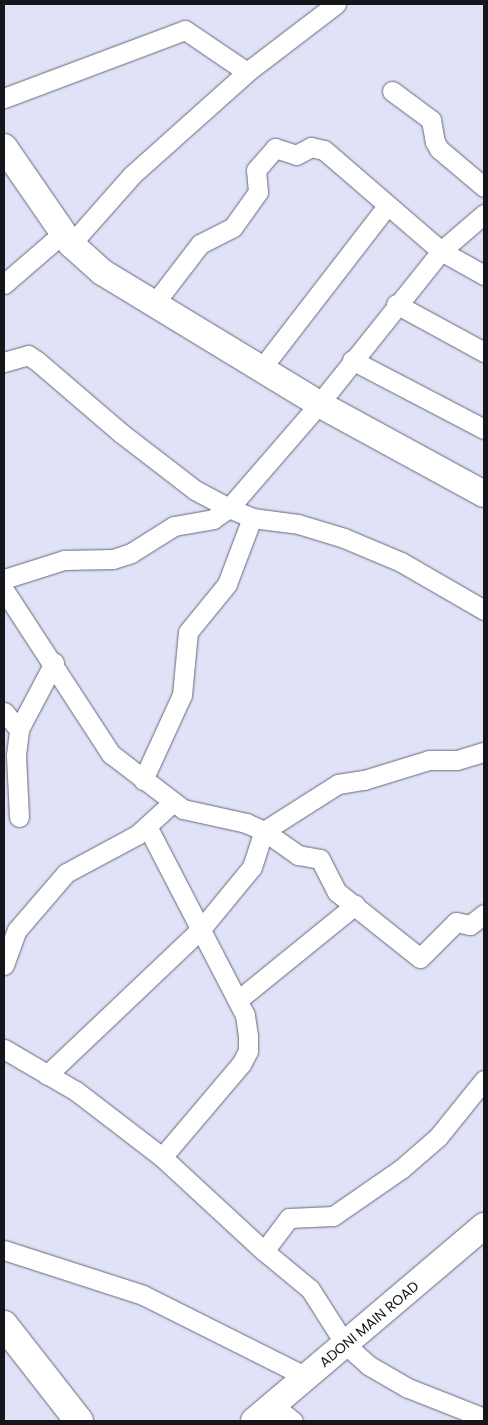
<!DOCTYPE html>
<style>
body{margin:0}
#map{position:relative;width:488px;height:1425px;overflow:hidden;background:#e0e2f7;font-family:Poppins,sans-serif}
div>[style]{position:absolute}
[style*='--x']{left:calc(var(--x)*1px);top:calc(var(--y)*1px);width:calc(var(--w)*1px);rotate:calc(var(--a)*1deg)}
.roads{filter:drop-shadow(0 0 1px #66687a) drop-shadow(0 0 1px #66687a)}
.street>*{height:19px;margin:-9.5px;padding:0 9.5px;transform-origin:9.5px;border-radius:9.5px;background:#fff}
.secondary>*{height:26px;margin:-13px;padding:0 13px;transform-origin:13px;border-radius:13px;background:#fff}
.primary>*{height:28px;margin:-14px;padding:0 14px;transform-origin:14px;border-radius:14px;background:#fff}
span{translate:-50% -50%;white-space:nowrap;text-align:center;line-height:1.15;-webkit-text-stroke:5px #fff;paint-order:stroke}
.street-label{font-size:14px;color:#15151c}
.frame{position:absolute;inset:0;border:5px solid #15151c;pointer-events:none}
</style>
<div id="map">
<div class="roads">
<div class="street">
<i style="--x:392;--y:91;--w:49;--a:36.6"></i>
<i style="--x:431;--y:120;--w:22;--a:80"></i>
<i style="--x:435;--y:142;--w:8;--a:60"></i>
<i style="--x:439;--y:149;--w:59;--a:40.2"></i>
<i style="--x:4;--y:98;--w:193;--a:-20.6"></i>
<i style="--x:185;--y:30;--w:75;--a:34.1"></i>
<i style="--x:71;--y:244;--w:92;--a:-48.5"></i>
<i style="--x:132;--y:175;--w:154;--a:-41.8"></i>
<i style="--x:247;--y:72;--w:112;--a:-37.4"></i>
<i style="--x:4;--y:284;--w:78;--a:-40.8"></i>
<i style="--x:154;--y:304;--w:76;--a:-52.5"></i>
<i style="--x:200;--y:244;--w:37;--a:-27"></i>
<i style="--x:233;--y:227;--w:43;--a:-54.5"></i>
<i style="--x:258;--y:192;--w:22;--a:-95"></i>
<i style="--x:256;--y:170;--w:29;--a:-49"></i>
<i style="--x:275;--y:148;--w:22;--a:18"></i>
<i style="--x:296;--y:155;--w:17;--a:-28"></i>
<i style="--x:311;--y:147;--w:13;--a:13"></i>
<i style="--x:324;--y:150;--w:155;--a:40.8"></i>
<i style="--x:441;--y:251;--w:49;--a:29.2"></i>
<i style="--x:396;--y:304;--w:100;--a:28.6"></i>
<i style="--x:352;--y:360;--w:149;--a:27.6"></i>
<i style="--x:4;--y:362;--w:25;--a:-16"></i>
<i style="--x:28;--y:355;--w:11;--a:34"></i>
<i style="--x:37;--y:361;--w:111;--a:40.6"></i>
<i style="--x:121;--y:433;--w:93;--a:37.6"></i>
<i style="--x:195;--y:490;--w:38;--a:28"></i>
<i style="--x:229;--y:508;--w:25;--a:23"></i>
<i style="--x:252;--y:518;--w:46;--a:7.4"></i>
<i style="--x:298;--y:524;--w:48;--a:16.9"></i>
<i style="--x:344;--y:538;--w:62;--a:22.8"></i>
<i style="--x:401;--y:562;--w:96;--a:30"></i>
<i style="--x:261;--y:369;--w:205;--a:-52.3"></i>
<i style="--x:4;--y:579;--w:63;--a:-17.6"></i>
<i style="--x:64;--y:560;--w:49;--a:-1.2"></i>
<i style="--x:113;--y:559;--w:19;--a:-18"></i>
<i style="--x:131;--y:553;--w:51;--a:-32.1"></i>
<i style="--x:174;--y:526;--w:40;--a:-10"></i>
<i style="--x:213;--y:519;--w:19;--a:-35"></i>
<i style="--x:229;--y:508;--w:138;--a:-49.1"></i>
<i style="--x:319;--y:404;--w:196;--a:-51.4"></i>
<i style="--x:441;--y:251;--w:57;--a:-40.7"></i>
<i style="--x:4;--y:590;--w:196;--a:56.9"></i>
<i style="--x:111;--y:754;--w:91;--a:37.4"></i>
<i style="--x:183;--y:809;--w:65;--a:12.5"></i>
<i style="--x:246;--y:823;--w:20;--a:24"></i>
<i style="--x:264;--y:831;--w:42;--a:35.2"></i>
<i style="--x:298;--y:855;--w:22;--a:10"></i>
<i style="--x:320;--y:859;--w:37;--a:63"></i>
<i style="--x:337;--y:892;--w:106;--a:38.5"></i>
<i style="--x:420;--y:958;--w:51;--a:-45"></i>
<i style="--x:456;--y:922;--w:14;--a:12"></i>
<i style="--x:470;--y:925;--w:18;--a:-38"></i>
<i style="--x:4;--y:712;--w:23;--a:49"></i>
<i style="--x:143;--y:780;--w:94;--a:-65.4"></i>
<i style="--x:182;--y:695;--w:63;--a:-84.6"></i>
<i style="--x:188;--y:632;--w:62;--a:-50.9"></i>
<i style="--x:227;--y:584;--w:71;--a:-69.3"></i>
<i style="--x:19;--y:817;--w:62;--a:-92.8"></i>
<i style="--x:16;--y:755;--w:26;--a:-83"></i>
<i style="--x:19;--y:729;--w:75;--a:-62.1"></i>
<i style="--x:147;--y:826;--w:213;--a:62.6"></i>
<i style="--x:245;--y:1015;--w:21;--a:82"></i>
<i style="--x:248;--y:1036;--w:15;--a:90"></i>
<i style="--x:248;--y:1051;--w:15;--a:118"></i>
<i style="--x:241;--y:1064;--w:122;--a:130.3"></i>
<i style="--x:4;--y:965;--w:37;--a:-70"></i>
<i style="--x:17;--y:930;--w:75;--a:-49.3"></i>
<i style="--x:66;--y:873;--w:81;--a:-28.2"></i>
<i style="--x:137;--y:835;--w:49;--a:-42.5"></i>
<i style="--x:238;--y:1000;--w:151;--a:-39.1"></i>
<i style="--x:4;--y:1049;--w:83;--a:30.3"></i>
<i style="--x:76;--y:1091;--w:108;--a:37.5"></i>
<i style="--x:162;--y:1157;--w:139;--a:42.7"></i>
<i style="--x:47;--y:1075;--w:212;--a:-43.5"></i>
<i style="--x:201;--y:929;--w:80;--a:-50.6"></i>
<i style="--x:252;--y:867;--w:38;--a:-72"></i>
<i style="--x:264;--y:831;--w:88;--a:-32.4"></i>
<i style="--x:338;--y:784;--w:26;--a:-9"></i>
<i style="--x:364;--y:780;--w:68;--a:-17.1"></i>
<i style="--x:429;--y:760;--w:28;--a:0"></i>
<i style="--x:457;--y:760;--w:28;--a:-17"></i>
<i style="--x:484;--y:1080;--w:73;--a:128.9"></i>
<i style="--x:438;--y:1137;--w:49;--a:139.1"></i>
<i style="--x:401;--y:1169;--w:83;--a:145.3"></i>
<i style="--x:333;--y:1216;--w:44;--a:177.4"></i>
<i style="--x:289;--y:1218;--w:41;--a:127.1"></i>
<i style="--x:264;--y:1251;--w:60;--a:39.6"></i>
<i style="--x:310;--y:1289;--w:65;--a:57.5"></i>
<i style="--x:345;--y:1344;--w:31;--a:42"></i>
<i style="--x:368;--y:1365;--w:46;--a:29.9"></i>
<i style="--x:408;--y:1388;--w:82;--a:21.5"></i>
<i style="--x:4;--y:1250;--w:146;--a:17.9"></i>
<i style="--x:143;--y:1295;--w:183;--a:26.6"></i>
<i style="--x:273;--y:1405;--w:26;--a:39"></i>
</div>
<div class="secondary">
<i style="--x:4;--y:147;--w:118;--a:55.4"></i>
<i style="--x:71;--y:244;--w:42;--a:42.1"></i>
<i style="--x:102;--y:272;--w:254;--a:31.3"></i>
<i style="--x:319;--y:404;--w:188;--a:28.6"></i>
<i style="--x:254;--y:1421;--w:302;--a:-40.3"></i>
</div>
<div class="primary">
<i style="--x:4;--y:1325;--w:122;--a:52"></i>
</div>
</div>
<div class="street-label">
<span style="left:369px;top:1324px;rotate:-40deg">ADONI MAIN ROAD</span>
</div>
<div class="frame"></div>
</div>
